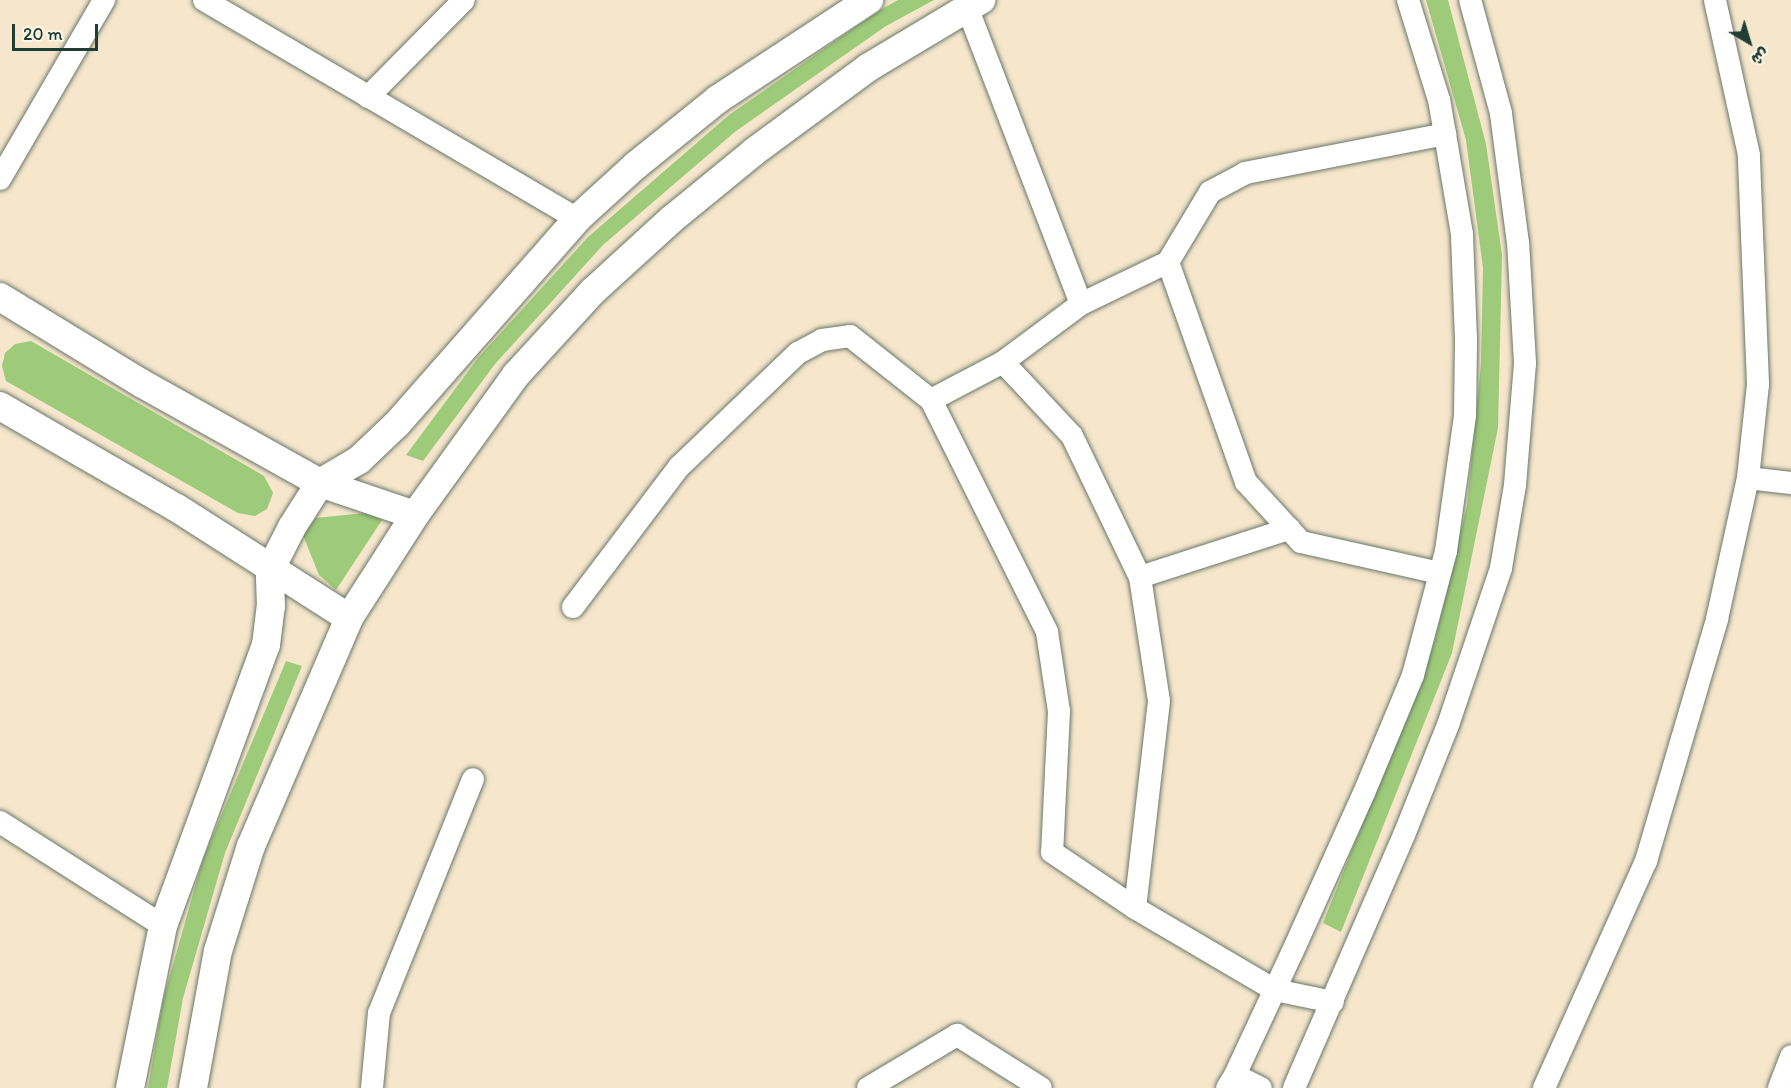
<!DOCTYPE html>
<meta charset="utf-8">
<style>
body{margin:0}
#map{position:relative;width:1791px;height:1088px;overflow:hidden;background:#f5e6cc;font-family:Itim,"Playpen Sans Arabic",sans-serif}
div>[style]{position:absolute}
[style*='--x']{left:calc(var(--x)*1px);top:calc(var(--y)*1px);width:calc(var(--w)*1px);rotate:calc(var(--a)*1deg)}
.green>*{inset:0;background:#9ecb79}
.roads{filter:drop-shadow(0 0 2px #6a7869) drop-shadow(0 0 2px #6a7869)}
.minor>*{height:22px;margin:-11px;padding:0 11px;transform-origin:11px;border-radius:11px;background:#fff}
.tertiary>*{height:28px;margin:-14px;padding:0 14px;transform-origin:14px;border-radius:14px;background:#fff}
span{translate:-50% -50%;white-space:nowrap;text-align:center;line-height:1.15;-webkit-text-stroke:4.5px #fcf5e5;paint-order:stroke}
.north{position:absolute;left:1719px;top:12px;width:60px;height:60px;-webkit-text-stroke:4px #fcf5e5;paint-order:stroke;rotate:142deg;font-size:16px;font-weight:700;line-height:24px;text-align:center;color:#1f3d34}
.north::after{content:'';display:block;margin:auto;width:21px;height:27px;background:#1f3d34;clip-path:polygon(50% 0,100% 100%,50% 72%,0 100%)}
.scale{position:absolute;left:12px;top:24px;width:86px;height:27px;box-sizing:border-box;border:3px solid #1f3d34;border-top:0;padding-left:8px;font-size:18px;line-height:21px;white-space:nowrap;color:#1f3d34;-webkit-text-stroke:4px #fcf5e5;paint-order:stroke}
</style>
<div id="map">
<div class="green">
<i style="clip-path:polygon(898px 0,934px 0,886px 26px,736px 131px,603px 245px,495px 364px,423px 461px,406px 455px,478px 358px,588px 237px,729px 115px,880px 10px)"></i>
<i style="clip-path:polygon(1426px 0,1448px 0,1486px 144px,1502px 255px,1498px 428px,1452px 653px,1341px 932px,1323px 923px,1434px 644px,1467px 505px,1481px 364px,1483px 268px,1466px 140px)"></i>
<i style="clip-path:polygon(31px 341px,264px 476px,273px 493px,267px 509px,255px 516px,238px 513px,6px 381px,2px 366px,5px 353px,15px 344px)"></i>
<i style="clip-path:polygon(365px 513px,382px 520px,336px 590px,319px 575px,303px 535px,316px 518px)"></i>
<i style="clip-path:polygon(286px 661px,302px 666px,225px 853px,183px 998px,167px 1088px,148px 1088px,163px 1000px,203px 859px)"></i>
</div>
<div class="roads">
<div class="minor">
<i style="--x:204;--y:0;--w:433;--a:30.4"></i>
<i style="--x:967;--y:7;--w:318;--a:69"></i>
<i style="--x:368;--y:97;--w:136;--a:-45.3"></i>
<i style="--x:0;--y:179;--w:207;--a:-59.8"></i>
<i style="--x:1168;--y:262;--w:233;--a:70.5"></i>
<i style="--x:1246;--y:482;--w:81;--a:47.5"></i>
<i style="--x:1301;--y:542;--w:142;--a:12.6"></i>
<i style="--x:1003;--y:362;--w:101;--a:47"></i>
<i style="--x:1072;--y:436;--w:157;--a:64.3"></i>
<i style="--x:1140;--y:577;--w:125;--a:81.3"></i>
<i style="--x:1159;--y:701;--w:208;--a:96.6"></i>
<i style="--x:931;--y:400;--w:81;--a:-27.8"></i>
<i style="--x:1003;--y:362;--w:97;--a:-36.6"></i>
<i style="--x:1081;--y:304;--w:97;--a:-25.8"></i>
<i style="--x:1168;--y:262;--w:82;--a:-59"></i>
<i style="--x:1210;--y:192;--w:40;--a:-28"></i>
<i style="--x:1245;--y:173;--w:204;--a:-11"></i>
<i style="--x:1748;--y:478;--w:43;--a:6.6"></i>
<i style="--x:1140;--y:577;--w:157;--a:-17.9"></i>
<i style="--x:573;--y:607;--w:176;--a:-52.9"></i>
<i style="--x:679;--y:467;--w:165;--a:-43.8"></i>
<i style="--x:798;--y:353;--w:27;--a:-28"></i>
<i style="--x:822;--y:340;--w:28;--a:-8"></i>
<i style="--x:850;--y:336;--w:103;--a:38.3"></i>
<i style="--x:931;--y:400;--w:259;--a:63.4"></i>
<i style="--x:1047;--y:632;--w:80;--a:81.4"></i>
<i style="--x:1059;--y:711;--w:141;--a:92.8"></i>
<i style="--x:1052;--y:852;--w:100;--a:34"></i>
<i style="--x:1135;--y:908;--w:162;--a:30.4"></i>
<i style="--x:1275;--y:990;--w:59;--a:11.7"></i>
<i style="--x:0;--y:822;--w:193;--a:32.5"></i>
<i style="--x:1235;--y:1075;--w:29;--a:27"></i>
<i style="--x:372;--y:1088;--w:75;--a:-84.7"></i>
<i style="--x:379;--y:1013;--w:252;--a:-68.1"></i>
<i style="--x:868;--y:1088;--w:104;--a:-30.8"></i>
<i style="--x:957;--y:1035;--w:99;--a:32.2"></i>
<i style="--x:1227;--y:1088;--w:15;--a:-58"></i>
<i style="--x:1235;--y:1075;--w:135;--a:-65"></i>
<i style="--x:1292;--y:953;--w:175;--a:-65.8"></i>
<i style="--x:1364;--y:793;--w:128;--a:-67.4"></i>
<i style="--x:1413;--y:675;--w:128;--a:-75.1"></i>
<i style="--x:1446;--y:551;--w:137;--a:-82"></i>
<i style="--x:1465;--y:415;--w:75;--a:-89.2"></i>
<i style="--x:1466;--y:340;--w:106;--a:-92.2"></i>
<i style="--x:1462;--y:234;--w:136;--a:-99.7"></i>
<i style="--x:1439;--y:100;--w:105;--a:-107.2"></i>
<i style="--x:1294;--y:1088;--w:276;--a:-66.5"></i>
<i style="--x:1404;--y:835;--w:118;--a:-68.2"></i>
<i style="--x:1448;--y:725;--w:166;--a:-71.3"></i>
<i style="--x:1501;--y:568;--w:84;--a:-80.4"></i>
<i style="--x:1515;--y:485;--w:122;--a:-85.3"></i>
<i style="--x:1525;--y:363;--w:120;--a:-93.3"></i>
<i style="--x:1518;--y:243;--w:131;--a:-97.5"></i>
<i style="--x:1501;--y:113;--w:117;--a:-105.3"></i>
<i style="--x:1544;--y:1088;--w:249;--a:-65.8"></i>
<i style="--x:1646;--y:861;--w:252;--a:-73.6"></i>
<i style="--x:1717;--y:619;--w:144;--a:-77.6"></i>
<i style="--x:1748;--y:478;--w:95;--a:-83.9"></i>
<i style="--x:1758;--y:384;--w:229;--a:-92.3"></i>
<i style="--x:1749;--y:155;--w:159;--a:-102.4"></i>
<i style="--x:1779;--y:1088;--w:34;--a:-69"></i>
</div>
<div class="tertiary">
<i style="--x:0;--y:297;--w:165;--a:31.4"></i>
<i style="--x:141;--y:383;--w:205;--a:29.2"></i>
<i style="--x:320;--y:483;--w:100;--a:18.6"></i>
<i style="--x:0;--y:406;--w:204;--a:30"></i>
<i style="--x:177;--y:508;--w:204;--a:32.6"></i>
<i style="--x:130;--y:1088;--w:165;--a:-78.5"></i>
<i style="--x:163;--y:926;--w:299;--a:-69.9"></i>
<i style="--x:266;--y:645;--w:38;--a:-83"></i>
<i style="--x:271;--y:607;--w:37;--a:-92"></i>
<i style="--x:270;--y:570;--w:48;--a:-62.9"></i>
<i style="--x:292;--y:527;--w:52;--a:-57.5"></i>
<i style="--x:320;--y:483;--w:45;--a:-30.5"></i>
<i style="--x:359;--y:460;--w:52;--a:-43.5"></i>
<i style="--x:397;--y:424;--w:273;--a:-48.7"></i>
<i style="--x:577;--y:219;--w:79;--a:-42.4"></i>
<i style="--x:635;--y:166;--w:107;--a:-38.9"></i>
<i style="--x:718;--y:99;--w:181;--a:-33.3"></i>
<i style="--x:193;--y:1088;--w:139;--a:-79.7"></i>
<i style="--x:218;--y:951;--w:110;--a:-72.6"></i>
<i style="--x:251;--y:846;--w:248;--a:-66.7"></i>
<i style="--x:349;--y:618;--w:122;--a:-57.3"></i>
<i style="--x:415;--y:515;--w:173;--a:-54.2"></i>
<i style="--x:516;--y:375;--w:113;--a:-47.5"></i>
<i style="--x:592;--y:292;--w:108;--a:-42.4"></i>
<i style="--x:672;--y:219;--w:107;--a:-39.3"></i>
<i style="--x:755;--y:151;--w:142;--a:-36.4"></i>
<i style="--x:869;--y:67;--w:131;--a:-30.9"></i>
</div>
</div>
<div class="north">ش</div>
<div class="scale">20 m</div>
</div>
